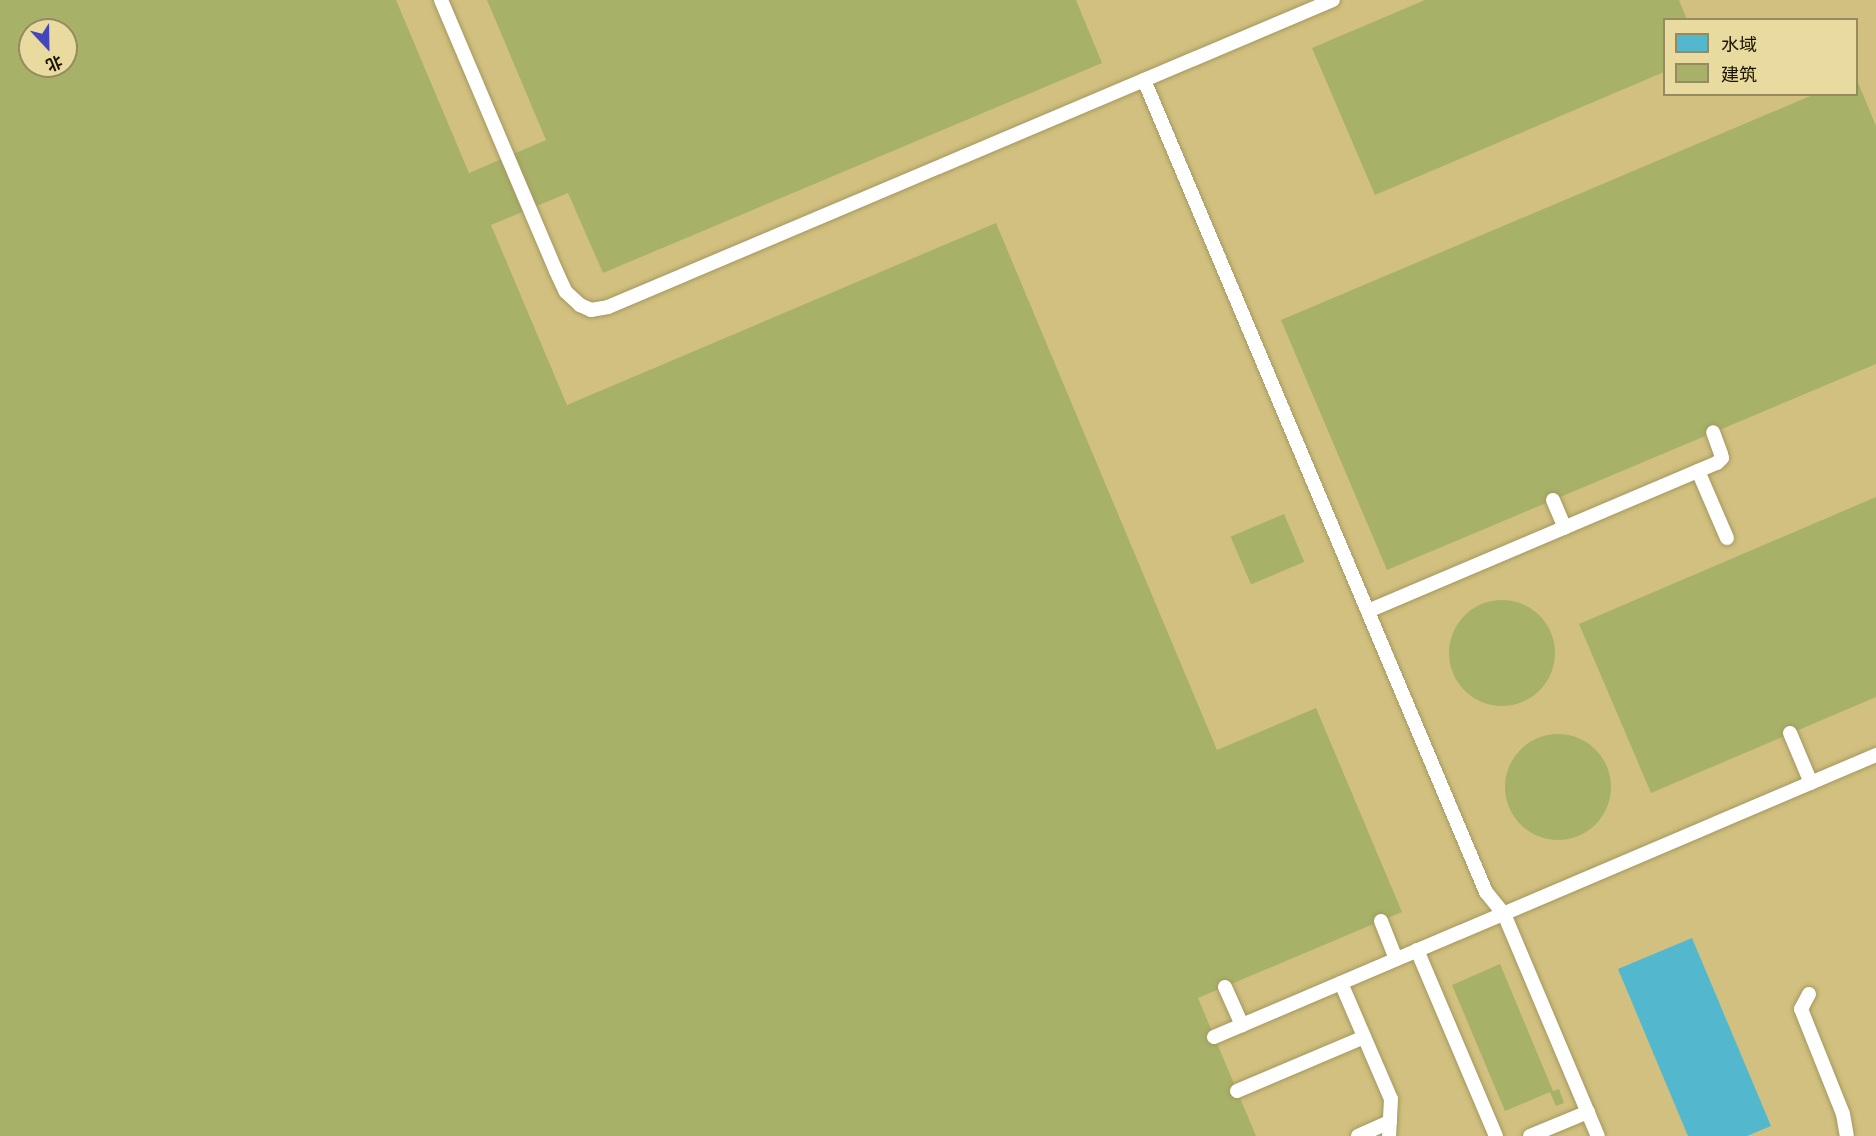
<!DOCTYPE html>
<meta charset="utf-8">
<style>
body{margin:0}
#map{position:relative;width:1876px;height:1136px;overflow:hidden;background:#dbcd94;font-family:Raleway,"Noto Sans SC",sans-serif}
div>[style]{position:absolute}
[style*='--x']{left:calc(var(--x)*1px);top:calc(var(--y)*1px);width:calc(var(--w)*1px);rotate:calc(var(--a)*1deg)}
.built>*{inset:0;background:#d1c07f}
.water>*{inset:0;background:#53b7ce}
.building>*{inset:0;background:#a7b268;transform-origin:0 0}
.round{border-radius:50%}
.roads{filter:drop-shadow(0 0 2px #a4975f) drop-shadow(0 0 2px #a4975f)}
.lane>*{height:14px;margin:-7px;padding:0 7px;transform-origin:7px;border-radius:7px;background:#fff}
span{translate:-50% -50%;white-space:nowrap;text-align:center;line-height:1.15;-webkit-text-stroke:6px #e9daa0;paint-order:stroke}
.legend{position:absolute;left:1663px;top:18px;width:195px;height:78px;box-sizing:border-box;background:#e9daa0;border:2px solid #958a60;margin:0;padding:8px 10px;list-style:none;font-size:18px;color:#181200}
.legend li{display:flex;align-items:center;gap:12px;height:30px}
.legend b{width:30px;border:2px solid #958a60}
.north{position:absolute;left:18px;top:18px;width:60px;height:60px;box-sizing:border-box;background:#e9daa0;border:2px solid #958a60;border-radius:50%;rotate:158deg;font-size:16px;font-weight:700;line-height:24px;text-align:center;color:#181200}
.north::after{content:'';display:block;margin:auto;width:21px;height:27px;background:#4346bc;clip-path:polygon(50% 0,100% 100%,50% 72%,0 100%)}
</style>
<div id="map">
<div class="built">
<i style="clip-path:polygon(evenodd,0 0,1876px 0,1876px 1136px,0 1136px,0 0,1664px 20px,1856px 20px,1856px 94px,1664px 94px,1664px 20px,0 0,30px 30px,66px 30px,66px 66px,30px 66px,30px 30px)"></i>
</div>
<div class="water">
<i style="clip-path:polygon(1692px 938px,1771px 1126px,1747px 1136px,1688px 1136px,1618px 969px)"></i>
</div>
<div class="building">
<i style="clip-path:polygon(evenodd,0 0,396px 0,469px 173px,546px 140px,487px 0,1076px 0,1102px 63px,603px 273px,568px 193px,491px 225px,567px 405px,996px 223px,1217px 750px,1316px 708px,1402px 912px,1198px 998px,1256px 1136px,0 1136px,0 0,30px 30px,66px 30px,66px 66px,30px 66px,30px 30px)"></i>
<i style="clip-path:polygon(1425px 0,1679px 0,1687px 20px,1664px 20px,1664px 72px,1375px 195px,1312px 48px)"></i>
<i style="clip-path:polygon(1857px 80px,1876px 126px,1876px 364px,1387px 570px,1281px 320px,1815px 94px,1856px 94px)"></i>
<i style="clip-path:polygon(1876px 497px,1876px 697px,1651px 793px,1579px 624px)"></i>
<i style="left:1284px;top:514px;width:52px;height:58px;rotate:67deg"></i>
<i class="round" style="left:1449px;top:600px;width:106px;height:106px"></i>
<i class="round" style="left:1505px;top:734px;width:106px;height:106px"></i>
<i style="clip-path:polygon(1500px 964px,1553px 1091px,1559px 1089px,1564px 1103px,1556px 1106px,1550px 1092px,1505px 1111px,1452px 985px)"></i>
</div>
<div class="roads">
<div class="lane">
<i style="--x:441;--y:0;--w:294;--a:67"></i>
<i style="--x:556;--y:271;--w:23;--a:65"></i>
<i style="--x:566;--y:292;--w:19;--a:43"></i>
<i style="--x:580;--y:305;--w:12;--a:24"></i>
<i style="--x:591;--y:310;--w:17;--a:-10"></i>
<i style="--x:608;--y:307;--w:787;--a:-22.95"></i>
<i style="--x:1144;--y:80;--w:881;--a:67.16"></i>
<i style="--x:1486;--y:892;--w:28;--a:51"></i>
<i style="--x:1504;--y:914;--w:241;--a:67.1"></i>
<i style="--x:1698;--y:471;--w:73;--a:66.6"></i>
<i style="--x:1553;--y:500;--w:30;--a:67"></i>
<i style="--x:1368;--y:611;--w:379;--a:-23"></i>
<i style="--x:1717;--y:463;--w:7;--a:-45"></i>
<i style="--x:1722;--y:458;--w:4;--a:-104"></i>
<i style="--x:1721;--y:454;--w:23;--a:-110"></i>
<i style="--x:1790;--y:733;--w:54;--a:67.2"></i>
<i style="--x:1381;--y:921;--w:41;--a:68.5"></i>
<i style="--x:1417;--y:950;--w:202;--a:67"></i>
<i style="--x:1341;--y:983;--w:126;--a:66.7"></i>
<i style="--x:1391;--y:1099;--w:37;--a:93"></i>
<i style="--x:1225;--y:987;--w:42;--a:65.9"></i>
<i style="--x:1809;--y:994;--w:17;--a:118"></i>
<i style="--x:1801;--y:1009;--w:113;--a:68.2"></i>
<i style="--x:1843;--y:1114;--w:22;--a:80"></i>
<i style="--x:1214;--y:1037;--w:720;--a:-23.07"></i>
<i style="--x:1237;--y:1091;--w:138;--a:-23"></i>
<i style="--x:1358;--y:1136;--w:35;--a:-24"></i>
<i style="--x:1530;--y:1136;--w:63;--a:-22.5"></i>
</div>
</div>
<ul class="legend">
<li><b style="height:16px;background:#53b7ce"></b>水域</li>
<li><b style="height:16px;background:#a7b268"></b>建筑</li>
</ul>
<div class="north">北</div>
</div>
